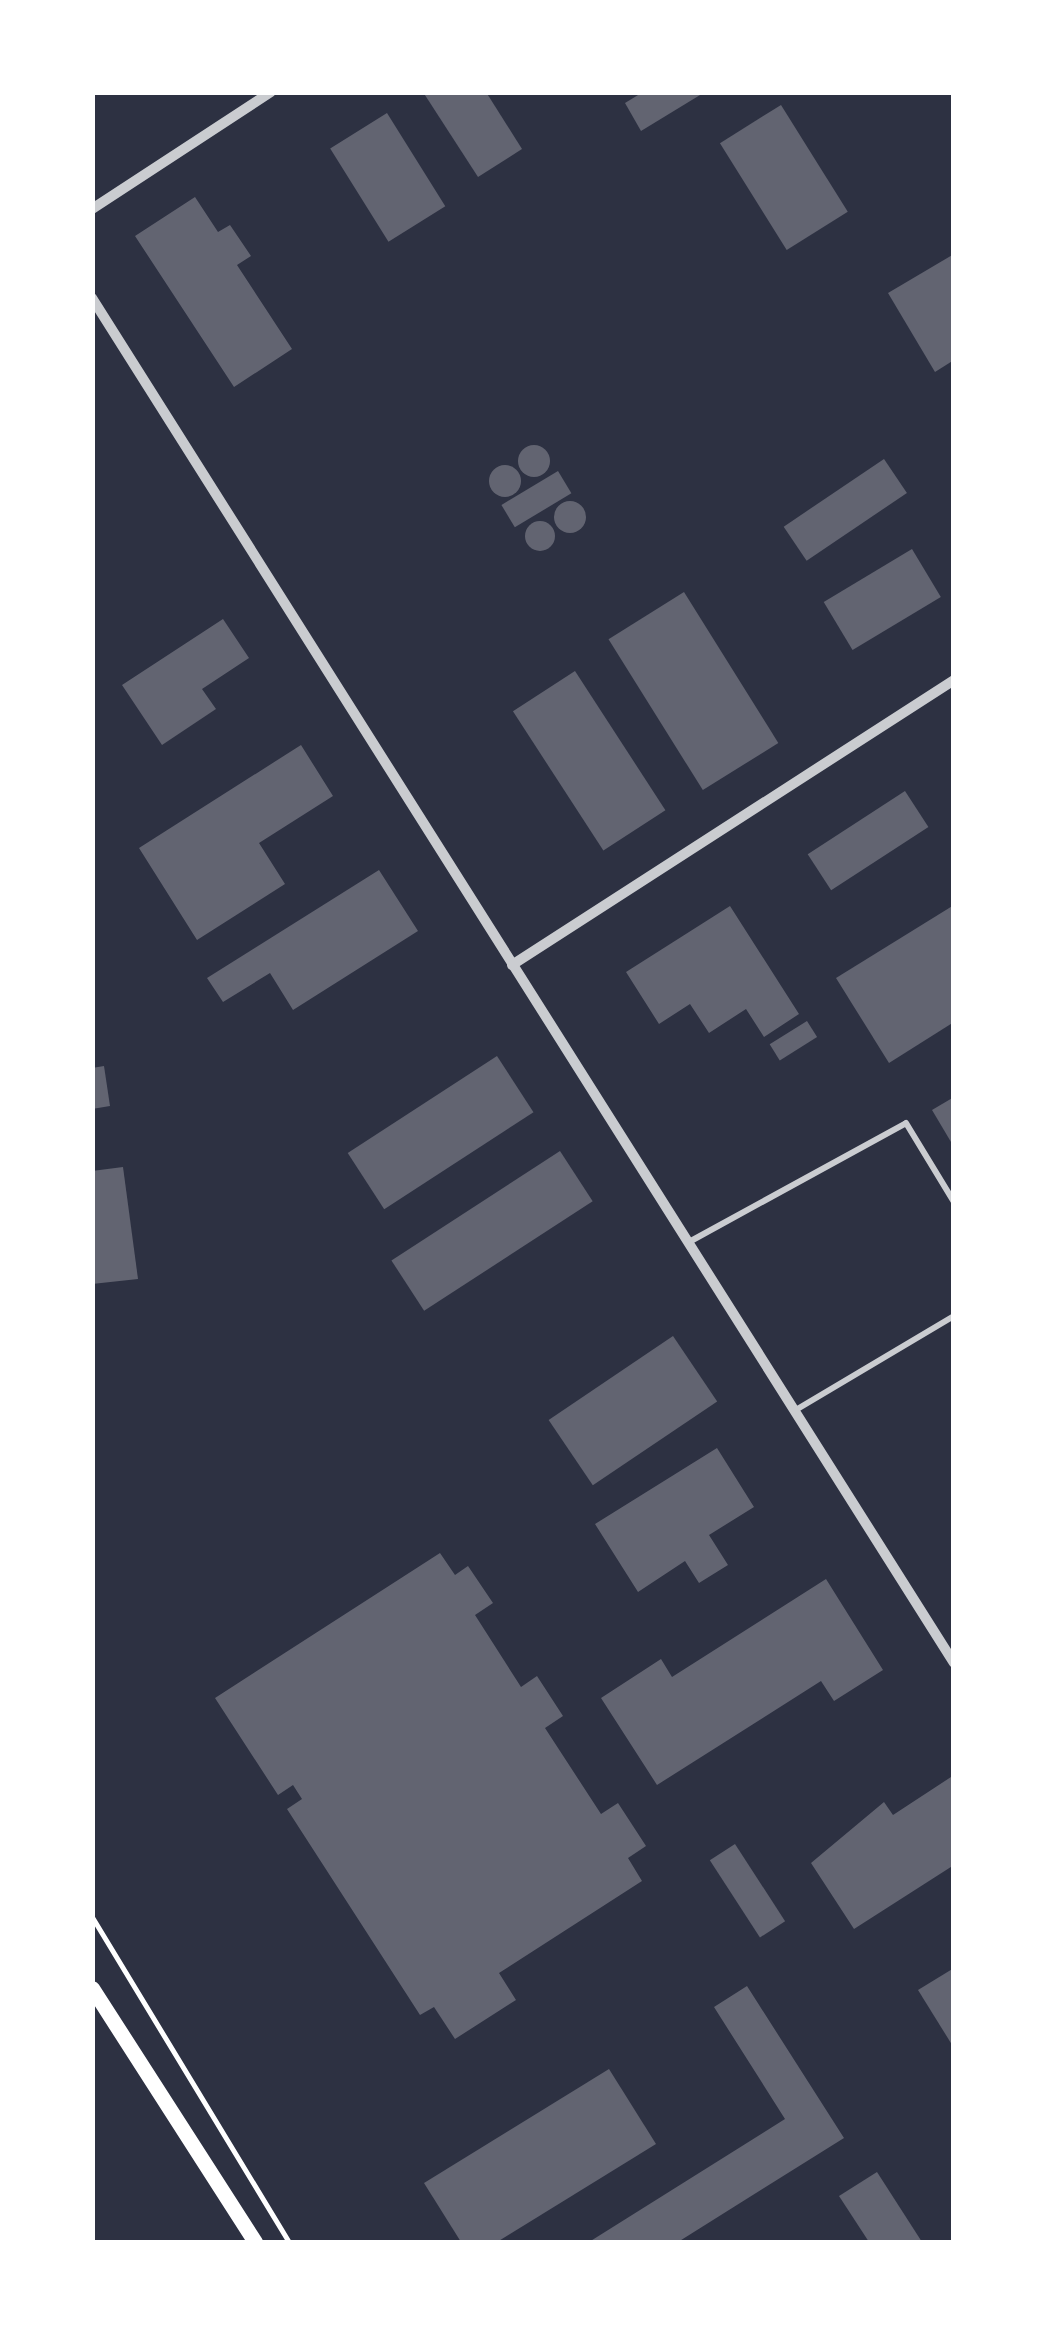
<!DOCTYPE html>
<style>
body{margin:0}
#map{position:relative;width:1046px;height:2335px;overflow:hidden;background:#2d3142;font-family:Raleway,sans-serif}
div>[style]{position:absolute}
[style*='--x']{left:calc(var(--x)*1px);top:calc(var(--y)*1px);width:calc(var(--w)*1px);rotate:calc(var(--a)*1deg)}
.building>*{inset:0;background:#626471;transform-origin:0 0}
.round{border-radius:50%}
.path>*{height:5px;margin:-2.5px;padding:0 2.5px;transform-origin:2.5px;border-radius:2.5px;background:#fff}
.service>*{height:6px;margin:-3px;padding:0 3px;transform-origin:3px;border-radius:3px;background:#caccd0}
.minor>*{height:10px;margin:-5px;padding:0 5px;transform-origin:5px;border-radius:5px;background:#caccd0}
.secondary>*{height:15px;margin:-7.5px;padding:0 7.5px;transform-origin:7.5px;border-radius:7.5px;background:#fff}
span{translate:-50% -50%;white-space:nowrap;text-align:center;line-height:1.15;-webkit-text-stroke:8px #fff;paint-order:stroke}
.frame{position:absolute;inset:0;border:95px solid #fff;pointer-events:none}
</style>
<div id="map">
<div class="building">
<i style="clip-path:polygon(423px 92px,486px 92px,522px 149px,478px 177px)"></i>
<i style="clip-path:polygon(643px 92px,705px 92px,641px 131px,625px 103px)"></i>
<i style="left:781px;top:105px;width:126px;height:72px;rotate:58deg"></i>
<i style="left:387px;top:113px;width:110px;height:67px;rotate:58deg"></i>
<i style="clip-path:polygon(195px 197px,218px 232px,230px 225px,251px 256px,237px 265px,292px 349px,234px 387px,135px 236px)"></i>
<i style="clip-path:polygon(954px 254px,954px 360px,935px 372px,888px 293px)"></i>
<i class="round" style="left:518px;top:445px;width:32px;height:32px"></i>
<i style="left:884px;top:459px;width:41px;height:121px;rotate:56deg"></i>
<i class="round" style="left:489px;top:465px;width:32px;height:32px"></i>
<i style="left:558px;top:471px;width:26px;height:66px;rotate:59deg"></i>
<i class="round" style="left:554px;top:501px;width:32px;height:32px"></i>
<i class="round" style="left:525px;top:521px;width:30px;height:30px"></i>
<i style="left:912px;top:549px;width:56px;height:103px;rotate:59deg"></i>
<i style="left:684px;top:592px;width:178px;height:89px;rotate:58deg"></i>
<i style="clip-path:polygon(223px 619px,249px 658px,202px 689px,216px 709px,162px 745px,122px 685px)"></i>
<i style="left:575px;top:671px;width:166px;height:74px;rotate:57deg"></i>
<i style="clip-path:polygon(301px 745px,333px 796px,259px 843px,285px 884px,197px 940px,139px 848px)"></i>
<i style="left:905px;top:791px;width:43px;height:116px;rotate:57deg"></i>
<i style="clip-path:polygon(379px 870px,418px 931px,293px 1010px,270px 973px,223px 1002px,207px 978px)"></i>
<i style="clip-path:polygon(954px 905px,954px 1022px,889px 1063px,836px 978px)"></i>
<i style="clip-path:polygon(730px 906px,799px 1014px,764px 1037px,746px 1009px,709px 1033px,690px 1004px,659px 1024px,626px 972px)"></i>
<i style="left:807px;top:1021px;width:19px;height:44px;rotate:58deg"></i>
<i style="left:497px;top:1056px;width:67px;height:178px;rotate:57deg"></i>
<i style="clip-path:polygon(104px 1066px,110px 1106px,92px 1109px,92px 1068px)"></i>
<i style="clip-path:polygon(954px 1097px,954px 1147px,932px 1110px)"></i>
<i style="left:560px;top:1151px;width:60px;height:201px;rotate:57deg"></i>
<i style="clip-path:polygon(123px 1167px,138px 1279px,92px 1284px,92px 1171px)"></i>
<i style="left:673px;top:1336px;width:79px;height:150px;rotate:56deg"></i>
<i style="clip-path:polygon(717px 1448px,754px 1507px,709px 1535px,728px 1565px,699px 1583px,685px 1561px,638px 1592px,595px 1524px)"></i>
<i style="clip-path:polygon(440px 1553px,455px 1575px,468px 1566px,493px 1603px,475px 1615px,521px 1687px,537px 1676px,563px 1716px,545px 1728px,601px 1814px,618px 1803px,646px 1846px,628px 1858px,642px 1881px,499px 1973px,516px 2000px,455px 2039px,434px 2007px,420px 2015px,287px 1809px,302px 1799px,293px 1785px,278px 1795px,215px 1698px)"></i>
<i style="clip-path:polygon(826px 1579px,883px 1670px,834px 1701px,821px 1681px,657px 1785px,601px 1698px,661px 1659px,672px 1677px)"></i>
<i style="clip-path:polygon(951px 1777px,954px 1865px,854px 1929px,811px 1863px,884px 1802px,893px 1815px)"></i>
<i style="left:735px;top:1844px;width:92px;height:30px;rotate:57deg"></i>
<i style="clip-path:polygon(954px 1968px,954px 2048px,918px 1990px)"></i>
<i style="clip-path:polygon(747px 1986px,844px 2138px,678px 2242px,589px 2242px,785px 2119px,714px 2007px)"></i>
<i style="clip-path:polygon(609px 2069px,656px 2144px,497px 2242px,461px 2242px,424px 2183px)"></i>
<i style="clip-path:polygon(877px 2172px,922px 2242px,869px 2242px,839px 2196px)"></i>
</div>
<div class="path">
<i style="--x:92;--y:1917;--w:380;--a:58.8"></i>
</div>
<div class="service">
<i style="--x:689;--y:1242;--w:247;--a:-28.7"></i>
<i style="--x:906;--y:1123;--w:92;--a:58.7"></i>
<i style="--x:794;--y:1411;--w:186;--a:-30.7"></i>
</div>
<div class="minor">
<i style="--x:92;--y:209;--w:214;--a:-33.2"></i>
<i style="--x:92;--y:298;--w:1614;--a:57.73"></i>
<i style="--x:512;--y:965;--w:526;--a:-32.81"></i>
</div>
<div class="secondary">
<i style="--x:92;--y:1988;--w:302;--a:57.3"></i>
</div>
<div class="frame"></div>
</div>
